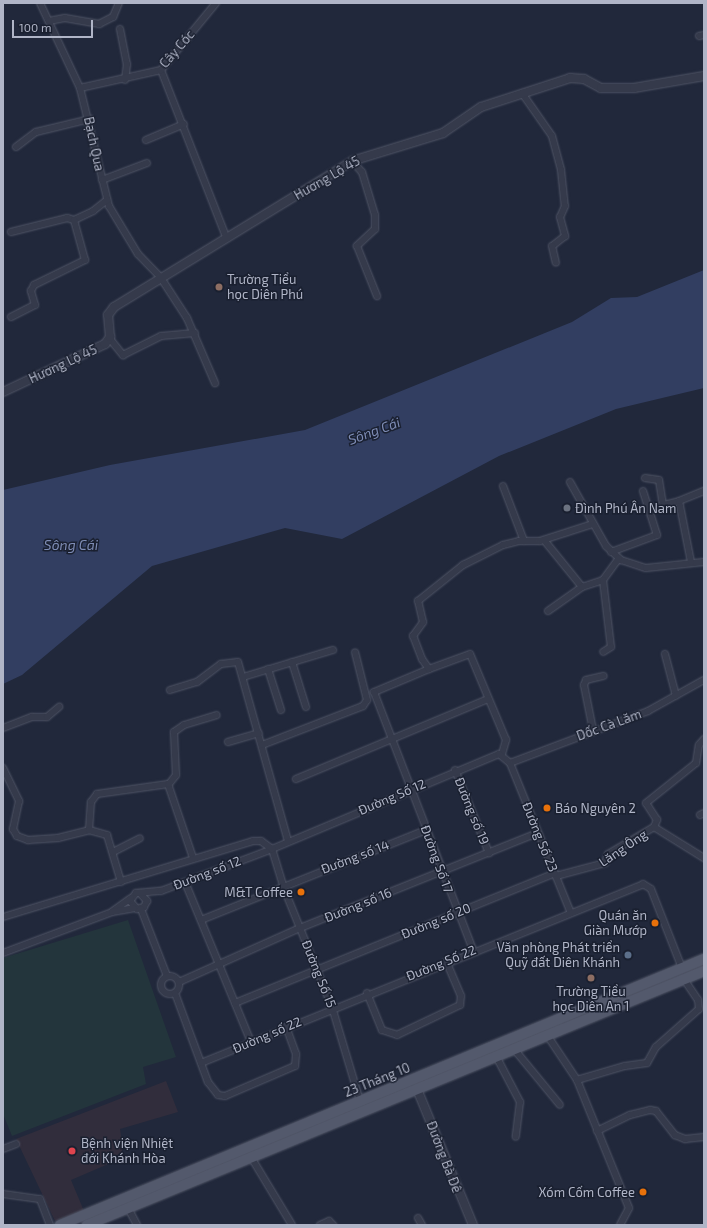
<!DOCTYPE html>
<meta charset="utf-8">
<style>
body{margin:0}
#map{position:relative;width:707px;height:1228px;overflow:hidden;background:#21283b;font-family:"Exo 2",sans-serif}
div>[style]{position:absolute}
[style*='--x']{left:calc(var(--x)*1px);top:calc(var(--y)*1px);width:calc(var(--w)*1px);rotate:calc(var(--a)*1deg)}
.medical>*{inset:0;background:#312d3c}
.green>*{inset:0;background:#23353c}
.water>*{inset:0;background:#323e61}
.roads{filter:drop-shadow(0 0 1px #505566) drop-shadow(0 0 1px #505566)}
.minor>*{height:6px;margin:-3px;padding:0 3px;transform-origin:3px;border-radius:3px;background:#353a4b}
.minor>.ring{margin:-3px;padding:0;box-sizing:content-box;background:none;border:6px solid #353a4b;border-radius:50%}
.tertiary>*{height:8px;margin:-4px;padding:0 4px;transform-origin:4px;border-radius:4px;background:#353a4b}
.primary>*{height:10px;margin:-5px;padding:0 5px;transform-origin:5px;border-radius:5px;background:#53596c}
.dots>*{width:11px;height:11px;translate:-50% -50%;box-sizing:border-box;border:2px solid #1a2030;border-radius:50%}
span{translate:-50% -50%;white-space:nowrap;text-align:center;line-height:1.15;-webkit-text-stroke:3px #1a2030;paint-order:stroke}
.street-label{font-size:13px;color:#b0b5c7}
.poi-label{font-size:13px;color:#b0b5c7}
.left{translate:0 -50%;text-align:left}
.right{translate:-100% -50%;text-align:right}
.water-label{font-size:14px;color:#7e8cb5;font-style:italic}
.frame{position:absolute;inset:0;border:4px solid #b0b5c7;pointer-events:none}
.scale{position:absolute;left:12px;top:20px;width:81px;height:18px;box-sizing:border-box;border:2px solid #b0b5c7;border-top:0;padding-left:5px;font-size:12px;line-height:14px;white-space:nowrap;color:#b0b5c7;-webkit-text-stroke:3px #1a2030;paint-order:stroke}
</style>
<div id="map">
<div class="medical">
<i style="clip-path:polygon(166px 1081px,178px 1112px,120px 1129px,123px 1147px,120px 1159px,71px 1180px,84px 1211px,55px 1221px,16px 1139px)"></i>
</div>
<div class="green">
<i style="clip-path:polygon(128px 920px,176px 1057px,143px 1067px,146px 1084px,12px 1136px,3px 1114px,3px 958px)"></i>
</div>
<div class="water">
<i style="clip-path:polygon(704px 270px,704px 388px,616px 409px,499px 456px,342px 539px,285px 528px,152px 566px,22px 675px,3px 684px,3px 490px,110px 465px,305px 430px,572px 322px,611px 298px,637px 297px)"></i>
</div>
<div class="roads">
<div class="minor">
<i style="--x:40;--y:3;--w:94;--a:64.8"></i>
<i style="--x:80;--y:88;--w:122;--a:76.2"></i>
<i style="--x:109;--y:206;--w:56;--a:58.9"></i>
<i style="--x:138;--y:254;--w:33;--a:46"></i>
<i style="--x:161;--y:278;--w:48;--a:57"></i>
<i style="--x:187;--y:318;--w:71;--a:66.7"></i>
<i style="--x:49;--y:21;--w:16;--a:-11"></i>
<i style="--x:65;--y:18;--w:35;--a:10"></i>
<i style="--x:99;--y:24;--w:16;--a:-27"></i>
<i style="--x:113;--y:17;--w:15;--a:-67"></i>
<i style="--x:120;--y:29;--w:36;--a:79"></i>
<i style="--x:127;--y:64;--w:16;--a:97"></i>
<i style="--x:699;--y:36;--w:5;--a:-11"></i>
<i style="--x:161;--y:70;--w:181;--a:68.7"></i>
<i style="--x:80;--y:88;--w:83;--a:-12.5"></i>
<i style="--x:161;--y:70;--w:87;--a:-50.6"></i>
<i style="--x:522;--y:93;--w:52;--a:55.1"></i>
<i style="--x:552;--y:136;--w:35;--a:75"></i>
<i style="--x:561;--y:170;--w:36;--a:84"></i>
<i style="--x:565;--y:206;--w:12;--a:114"></i>
<i style="--x:560;--y:217;--w:20;--a:75"></i>
<i style="--x:565;--y:236;--w:16;--a:142"></i>
<i style="--x:552;--y:246;--w:17;--a:77"></i>
<i style="--x:146;--y:140;--w:41;--a:-22.8"></i>
<i style="--x:16;--y:147;--w:25;--a:-37"></i>
<i style="--x:36;--y:132;--w:56;--a:-13.5"></i>
<i style="--x:352;--y:161;--w:15;--a:48"></i>
<i style="--x:362;--y:172;--w:45;--a:73.2"></i>
<i style="--x:375;--y:215;--w:14;--a:90"></i>
<i style="--x:375;--y:229;--w:25;--a:137"></i>
<i style="--x:357;--y:246;--w:54;--a:68.2"></i>
<i style="--x:102;--y:180;--w:48;--a:-20.7"></i>
<i style="--x:11;--y:232;--w:58;--a:-14"></i>
<i style="--x:67;--y:218;--w:7;--a:16"></i>
<i style="--x:74;--y:220;--w:21;--a:-25"></i>
<i style="--x:93;--y:211;--w:18;--a:-38"></i>
<i style="--x:11;--y:317;--w:27;--a:-27"></i>
<i style="--x:35;--y:305;--w:15;--a:-106"></i>
<i style="--x:31;--y:291;--w:7;--a:-63"></i>
<i style="--x:34;--y:285;--w:57;--a:-26.1"></i>
<i style="--x:85;--y:260;--w:41;--a:-105.4"></i>
<i style="--x:110;--y:339;--w:21;--a:51"></i>
<i style="--x:123;--y:355;--w:42;--a:-26.6"></i>
<i style="--x:161;--y:336;--w:34;--a:-5"></i>
<i style="--x:645;--y:478;--w:14;--a:8"></i>
<i style="--x:659;--y:480;--w:24;--a:81"></i>
<i style="--x:570;--y:482;--w:73;--a:60.6"></i>
<i style="--x:606;--y:546;--w:21;--a:43"></i>
<i style="--x:621;--y:560;--w:26;--a:18"></i>
<i style="--x:646;--y:568;--w:58;--a:-5.9"></i>
<i style="--x:503;--y:486;--w:59;--a:69.1"></i>
<i style="--x:648;--y:509;--w:32;--a:-14"></i>
<i style="--x:544;--y:540;--w:60;--a:51"></i>
<i style="--x:611;--y:552;--w:49;--a:-20.3"></i>
<i style="--x:657;--y:535;--w:46;--a:-107.7"></i>
<i style="--x:691;--y:562;--w:62;--a:-101.1"></i>
<i style="--x:679;--y:501;--w:27;--a:-22"></i>
<i style="--x:603;--y:580;--w:27;--a:-54"></i>
<i style="--x:548;--y:611;--w:42;--a:-35.2"></i>
<i style="--x:582;--y:587;--w:22;--a:-18"></i>
<i style="--x:603;--y:580;--w:67;--a:83.2"></i>
<i style="--x:611;--y:647;--w:9;--a:148"></i>
<i style="--x:665;--y:654;--w:43;--a:75.3"></i>
<i style="--x:292;--y:662;--w:47;--a:72.7"></i>
<i style="--x:268;--y:669;--w:43;--a:72.4"></i>
<i style="--x:429;--y:669;--w:60;--a:157.3"></i>
<i style="--x:374;--y:692;--w:276;--a:69"></i>
<i style="--x:243;--y:677;--w:94;--a:-16.7"></i>
<i style="--x:170;--y:690;--w:28;--a:-17"></i>
<i style="--x:197;--y:682;--w:30;--a:-37"></i>
<i style="--x:221;--y:664;--w:17;--a:-7"></i>
<i style="--x:238;--y:662;--w:186;--a:74.4"></i>
<i style="--x:3;--y:728;--w:31;--a:-21"></i>
<i style="--x:32;--y:717;--w:15;--a:0"></i>
<i style="--x:47;--y:717;--w:16;--a:-40"></i>
<i style="--x:593;--y:730;--w:46;--a:-101.3"></i>
<i style="--x:584;--y:685;--w:5;--a:-68"></i>
<i style="--x:586;--y:680;--w:18;--a:-13"></i>
<i style="--x:228;--y:742;--w:32;--a:-16"></i>
<i style="--x:262;--y:745;--w:108;--a:-21.1"></i>
<i style="--x:363;--y:706;--w:7;--a:-56"></i>
<i style="--x:367;--y:700;--w:49;--a:-104"></i>
<i style="--x:502;--y:754;--w:15;--a:-74"></i>
<i style="--x:506;--y:740;--w:93;--a:-112.7"></i>
<i style="--x:470;--y:654;--w:44;--a:159.9"></i>
<i style="--x:429;--y:669;--w:12;--a:-125"></i>
<i style="--x:422;--y:659;--w:25;--a:-111"></i>
<i style="--x:413;--y:636;--w:17;--a:-54"></i>
<i style="--x:423;--y:622;--w:22;--a:-103"></i>
<i style="--x:418;--y:601;--w:58;--a:-38.7"></i>
<i style="--x:463;--y:565;--w:45;--a:-26.6"></i>
<i style="--x:503;--y:545;--w:16;--a:-14"></i>
<i style="--x:519;--y:541;--w:21;--a:0"></i>
<i style="--x:540;--y:541;--w:56;--a:-17.8"></i>
<i style="--x:510;--y:763;--w:147;--a:-20.6"></i>
<i style="--x:648;--y:711;--w:64;--a:-29"></i>
<i style="--x:3;--y:768;--w:37;--a:64"></i>
<i style="--x:19;--y:801;--w:29;--a:102"></i>
<i style="--x:13;--y:829;--w:8;--a:60"></i>
<i style="--x:17;--y:836;--w:12;--a:20"></i>
<i style="--x:28;--y:840;--w:30;--a:-4"></i>
<i style="--x:58;--y:838;--w:32;--a:-14"></i>
<i style="--x:89;--y:830;--w:28;--a:-86"></i>
<i style="--x:91;--y:802;--w:10;--a:-53"></i>
<i style="--x:97;--y:794;--w:72;--a:-8"></i>
<i style="--x:168;--y:784;--w:78;--a:71.3"></i>
<i style="--x:455;--y:770;--w:90;--a:67.7"></i>
<i style="--x:296;--y:779;--w:208;--a:-22.6"></i>
<i style="--x:169;--y:784;--w:11;--a:-52"></i>
<i style="--x:176;--y:775;--w:43;--a:-92.7"></i>
<i style="--x:174;--y:732;--w:12;--a:-35"></i>
<i style="--x:184;--y:725;--w:34;--a:-17"></i>
<i style="--x:700;--y:815;--w:4;--a:-27"></i>
<i style="--x:654;--y:827;--w:8;--a:-67"></i>
<i style="--x:657;--y:820;--w:20;--a:-123"></i>
<i style="--x:646;--y:803;--w:64;--a:-38.7"></i>
<i style="--x:696;--y:763;--w:18;--a:-81"></i>
<i style="--x:699;--y:745;--w:8;--a:-50"></i>
<i style="--x:89;--y:830;--w:19;--a:16"></i>
<i style="--x:107;--y:835;--w:49;--a:73.4"></i>
<i style="--x:272;--y:849;--w:39;--a:73"></i>
<i style="--x:283;--y:886;--w:131;--a:68"></i>
<i style="--x:332;--y:1007;--w:98;--a:73.4"></i>
<i style="--x:113;--y:852;--w:30;--a:-27"></i>
<i style="--x:556;--y:876;--w:51;--a:-14.9"></i>
<i style="--x:605;--y:863;--w:9;--a:-72"></i>
<i style="--x:608;--y:854;--w:53;--a:-30.4"></i>
<i style="--x:654;--y:827;--w:59;--a:31.8"></i>
<i style="--x:185;--y:882;--w:173;--a:67.6"></i>
<i style="--x:140;--y:893;--w:11;--a:49"></i>
<i style="--x:147;--y:901;--w:7;--a:117"></i>
<i style="--x:144;--y:907;--w:7;--a:164"></i>
<i style="--x:137;--y:909;--w:11;--a:-131"></i>
<i style="--x:130;--y:901;--w:10;--a:-53"></i>
<i style="--x:136;--y:893;--w:25;--a:-5"></i>
<i style="--x:161;--y:891;--w:119;--a:-20.7"></i>
<i style="--x:272;--y:849;--w:246;--a:-22.7"></i>
<i style="--x:499;--y:754;--w:14;--a:39"></i>
<i style="--x:510;--y:763;--w:160;--a:67.9"></i>
<i style="--x:141;--y:909;--w:72;--a:68.8"></i>
<i style="--x:113;--y:911;--w:22;--a:-36"></i>
<i style="--x:3;--y:917;--w:261;--a:-16.9"></i>
<i style="--x:253;--y:841;--w:8;--a:0"></i>
<i style="--x:261;--y:841;--w:14;--a:36"></i>
<i style="--x:201;--y:920;--w:242;--a:-21.8"></i>
<i style="--x:3;--y:953;--w:116;--a:-20.6"></i>
<i style="--x:112;--y:912;--w:22;--a:-10"></i>
<i class="ring" style="left:161px;top:976px;width:12px;height:12px"></i>
<i style="--x:179;--y:982;--w:133;--a:-24.1"></i>
<i style="--x:300;--y:928;--w:256;--a:-21.8"></i>
<i style="--x:175;--y:993;--w:95;--a:69.7"></i>
<i style="--x:208;--y:1082;--w:16;--a:52"></i>
<i style="--x:218;--y:1095;--w:7;--a:8"></i>
<i style="--x:225;--y:1096;--w:76;--a:-23.2"></i>
<i style="--x:295;--y:1066;--w:12;--a:-85"></i>
<i style="--x:296;--y:1054;--w:29;--a:-110"></i>
<i style="--x:367;--y:993;--w:40;--a:68"></i>
<i style="--x:382;--y:1030;--w:16;--a:18"></i>
<i style="--x:397;--y:1035;--w:70;--a:-25.5"></i>
<i style="--x:460;--y:1005;--w:9;--a:-84"></i>
<i style="--x:461;--y:996;--w:38;--a:-113"></i>
<i style="--x:235;--y:1003;--w:345;--a:-22.1"></i>
<i style="--x:547;--y:1035;--w:54;--a:56.3"></i>
<i style="--x:514;--y:1049;--w:72;--a:50.6"></i>
<i style="--x:496;--y:1056;--w:52;--a:62.4"></i>
<i style="--x:520;--y:1102;--w:35;--a:97"></i>
<i style="--x:201;--y:1063;--w:477;--a:-22"></i>
<i style="--x:643;--y:884;--w:9;--a:32"></i>
<i style="--x:651;--y:889;--w:85;--a:68.6"></i>
<i style="--x:597;--y:1131;--w:37;--a:-26"></i>
<i style="--x:630;--y:1115;--w:21;--a:-14"></i>
<i style="--x:650;--y:1110;--w:6;--a:9"></i>
<i style="--x:656;--y:1111;--w:31;--a:52"></i>
<i style="--x:675;--y:1135;--w:11;--a:22"></i>
<i style="--x:685;--y:1139;--w:19;--a:-6"></i>
<i style="--x:3;--y:1149;--w:14;--a:-21"></i>
<i style="--x:251;--y:1157;--w:79;--a:58.9"></i>
<i style="--x:3;--y:1194;--w:37;--a:8"></i>
<i style="--x:40;--y:1199;--w:28;--a:69"></i>
<i style="--x:128;--y:1208;--w:19;--a:62"></i>
<i style="--x:418;--y:1218;--w:8;--a:60"></i>
<i style="--x:320;--y:1225;--w:10;--a:-24"></i>
<i style="--x:329;--y:1221;--w:6;--a:45"></i>
<i style="--x:620;--y:1225;--w:19;--a:-62"></i>
<i style="--x:629;--y:1208;--w:138;--a:-112.1"></i>
<i style="--x:577;--y:1080;--w:50;--a:-16.3"></i>
<i style="--x:625;--y:1066;--w:22;--a:-8"></i>
<i style="--x:647;--y:1063;--w:18;--a:-61"></i>
<i style="--x:656;--y:1047;--w:57;--a:-41.5"></i>
<i style="--x:699;--y:1009;--w:9;--a:-96"></i>
<i style="--x:698;--y:1000;--w:25;--a:-124"></i>
</div>
<div class="tertiary">
<i style="--x:3;--y:392;--w:113;--a:-25.2"></i>
<i style="--x:105;--y:344;--w:9;--a:-54"></i>
<i style="--x:110;--y:337;--w:22;--a:-95"></i>
<i style="--x:108;--y:315;--w:10;--a:-53"></i>
<i style="--x:114;--y:307;--w:279;--a:-31.5"></i>
<i style="--x:352;--y:161;--w:95;--a:-17.1"></i>
<i style="--x:443;--y:133;--w:46;--a:-34.4"></i>
<i style="--x:481;--y:107;--w:94;--a:-18"></i>
<i style="--x:570;--y:78;--w:14;--a:4"></i>
<i style="--x:584;--y:79;--w:19;--a:28"></i>
<i style="--x:601;--y:88;--w:33;--a:0"></i>
<i style="--x:634;--y:88;--w:71;--a:-9.7"></i>
<i style="--x:417;--y:1089;--w:147;--a:67.6"></i>
</div>
<div class="primary">
<i style="--x:60;--y:1225;--w:697;--a:-22.44"></i>
<i style="--x:87;--y:1225;--w:667;--a:-22.38"></i>
</div>
</div>
<div class="dots">
<i style="left:219px;top:287px;background:#8d6e63"></i>
<i style="left:567px;top:508px;background:#6b7280"></i>
<i style="left:547px;top:808px;background:#e8710a"></i>
<i style="left:301px;top:892px;background:#e8710a"></i>
<i style="left:655px;top:923px;background:#e8710a"></i>
<i style="left:628px;top:955px;background:#5c6f8a"></i>
<i style="left:591px;top:978px;background:#8d6e63"></i>
<i style="left:72px;top:1151px;background:#e0444e"></i>
<i style="left:643px;top:1192px;background:#e8710a"></i>
</div>
<div class="street-label">
<span style="left:177px;top:49px;rotate:-49deg">Cây Cóc</span>
<span style="left:94px;top:144px;rotate:78deg">Bạch Qua</span>
<span style="left:327px;top:178px;rotate:-30deg">Hương Lộ 45</span>
<span style="left:63px;top:364px;rotate:-25deg">Hương Lộ 45</span>
<span style="left:609px;top:725px;rotate:-20deg">Dốc Cà Lăm</span>
<span style="left:392px;top:797px;rotate:-23deg">Đường Số 12</span>
<span style="left:472px;top:811px;rotate:68deg">Đường số 19</span>
<span style="left:540px;top:837px;rotate:68deg">Đường Số 23</span>
<span style="left:623px;top:848px;rotate:-34deg">Lăng Ông</span>
<span style="left:355px;top:857px;rotate:-21deg">Đường số 14</span>
<span style="left:437px;top:859px;rotate:70deg">Đường Số 17</span>
<span style="left:207px;top:873px;rotate:-21deg">Đường số 12</span>
<span style="left:358px;top:905px;rotate:-22deg">Đường số 16</span>
<span style="left:436px;top:921px;rotate:-22deg">Đường số 20</span>
<span style="left:441px;top:963px;rotate:-22deg">Đường Số 22</span>
<span style="left:319px;top:974px;rotate:68deg">Đường Số 15</span>
<span style="left:267px;top:1035px;rotate:-23deg">Đường số 22</span>
<span style="left:377px;top:1080px;rotate:-22deg">23 Tháng 10</span>
<span style="left:444px;top:1157px;rotate:69deg">Đường Bà Đê</span>
</div>
<div class="poi-label">
<span class="left" style="left:227px;top:287px">Trường Tiểu<br>học Diên Phú</span>
<span class="left" style="left:575px;top:508px">Đình Phú Ân Nam</span>
<span class="left" style="left:555px;top:808px">Báo Nguyên 2</span>
<span class="right" style="left:293px;top:892px">M&amp;T Coffee</span>
<span class="right" style="left:647px;top:923px">Quán ăn<br>Giàn Mướp</span>
<span class="right" style="left:620px;top:955px">Văn phòng Phát triển<br>Quỹ đất Diên Khánh</span>
<span style="left:591px;top:999px">Trường Tiểu<br>học Diên An 1</span>
<span class="left" style="left:81px;top:1151px">Bệnh viện Nhiệt<br>đới Khánh Hòa</span>
<span class="right" style="left:635px;top:1192px">Xóm Cốm Coffee</span>
</div>
<div class="water-label">
<span style="left:374px;top:431px;rotate:-20deg">Sông Cái</span>
<span style="left:71px;top:545px">Sông Cái</span>
</div>
<div class="frame"></div>
<div class="scale">100 m</div>
</div>
